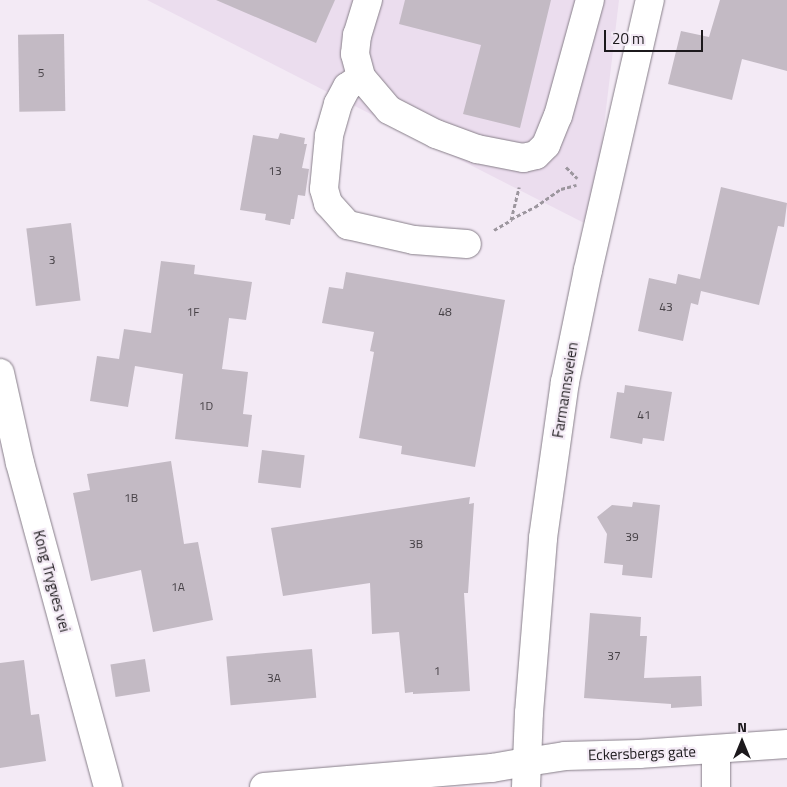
<!DOCTYPE html>
<style>
body{margin:0}
#map{position:relative;width:787px;height:787px;overflow:hidden;background:#f3eaf5;font-family:"Titillium Web",sans-serif}
div>[style]{position:absolute}
[style*='--x']{left:calc(var(--x)*1px);top:calc(var(--y)*1px);width:calc(var(--w)*1px);rotate:calc(var(--a)*1deg)}
.built>*{inset:0;background:#ebddee}
.building>*{inset:0;background:#c3bac4;transform-origin:0 0}
.path>*{height:3px;margin-top:-1.5px;transform-origin:0;background:repeating-linear-gradient(90deg,#9c969e 0 4px,transparent 0 6.5px)}
.roads{filter:drop-shadow(0 0 1px #877f89) drop-shadow(0 0 1px #877f89)}
.minor>*{height:28px;margin:-14px;padding:0 14px;transform-origin:14px;border-radius:14px;background:#fff}
.major>*{height:28px;margin:-14px;padding:0 14px;transform-origin:14px;border-radius:14px;background:#fff}
span{translate:-50% -50%;white-space:nowrap;text-align:center;line-height:1.15;-webkit-text-stroke:4.5px #f3eaf5;paint-order:stroke}
.number-label{font-size:12px;color:#464146}
.number-label span{-webkit-text-stroke-width:0}
.street-label{font-size:15px;color:#1c191c}
.north{position:absolute;left:717px;top:717px;width:50px;height:50px;-webkit-text-stroke:4px #f3eaf5;paint-order:stroke;rotate:0deg;font-size:14px;font-weight:700;line-height:20px;text-align:center;color:#1c191c}
.north::after{content:'';display:block;margin:auto;width:18px;height:22px;background:#1c191c;clip-path:polygon(50% 0,100% 100%,50% 72%,0 100%)}
.scale{position:absolute;left:604px;top:30px;width:99px;height:22px;box-sizing:border-box;border:2px solid #1c191c;border-top:0;padding-left:6px;font-size:15px;line-height:18px;white-space:nowrap;color:#1c191c;-webkit-text-stroke:4px #f3eaf5;paint-order:stroke}
</style>
<div id="map">
<div class="built">
<i style="clip-path:polygon(147px 0,619px 0,592px 227px)"></i>
</div>
<div class="building">
<i style="clip-path:polygon(216px 0,335px 0,316px 43px)"></i>
<i style="clip-path:polygon(405px 0,551px 0,520px 128px,463px 114px,481px 45px,399px 24px)"></i>
<i style="clip-path:polygon(720px 0,787px 0,787px 71px,742px 59px,732px 100px,668px 84px,681px 31px,709px 37px)"></i>
<i style="left:64px;top:34px;width:77px;height:46px;rotate:89deg"></i>
<i style="clip-path:polygon(280px 133px,305px 138px,304px 144px,307px 144px,302px 168px,309px 169px,305px 196px,298px 195px,294px 219px,291px 219px,290px 225px,265px 220px,266px 214px,240px 210px,253px 135px,278px 139px)"></i>
<i style="clip-path:polygon(721px 187px,787px 203px,784px 227px,778px 226px,759px 305px,701px 291px,698px 305px,691px 303px,683px 341px,638px 331px,649px 278px,676px 284px,678px 274px,700px 279px)"></i>
<i style="left:71px;top:223px;width:78px;height:45px;rotate:83deg"></i>
<i style="clip-path:polygon(161px 261px,195px 265px,194px 274px,252px 282px,246px 320px,229px 318px,222px 369px,248px 372px,243px 414px,252px 415px,248px 447px,175px 439px,183px 374px,135px 366px,128px 407px,90px 401px,97px 356px,119px 359px,124px 329px,151px 333px)"></i>
<i style="clip-path:polygon(346px 272px,505px 300px,475px 467px,401px 454px,402px 446px,359px 438px,374px 352px,370px 351px,374px 332px,322px 323px,329px 287px,343px 289px)"></i>
<i style="clip-path:polygon(625px 385px,672px 392px,664px 441px,643px 438px,642px 444px,610px 438px,617px 392px,624px 393px)"></i>
<i style="left:262px;top:450px;width:43px;height:33px;rotate:7deg"></i>
<i style="clip-path:polygon(171px 461px,184px 544px,198px 542px,213px 620px,153px 632px,141px 570px,91px 581px,73px 493px,90px 490px,87px 474px)"></i>
<i style="clip-path:polygon(470px 497px,469px 504px,474px 503px,468px 593px,464px 593px,470px 691px,413px 694px,413px 692px,405px 693px,399px 632px,372px 634px,370px 583px,283px 596px,271px 528px)"></i>
<i style="clip-path:polygon(633px 502px,660px 505px,652px 578px,622px 575px,623px 565px,604px 563px,607px 534px,597px 517px,612px 505px,632px 507px)"></i>
<i style="clip-path:polygon(590px 613px,641px 617px,640px 636px,647px 636px,644px 678px,701px 676px,702px 706px,671px 708px,671px 704px,584px 698px)"></i>
<i style="left:312px;top:649px;width:49px;height:86px;rotate:85deg"></i>
<i style="left:145px;top:659px;width:33px;height:35px;rotate:81deg"></i>
<i style="clip-path:polygon(24px 660px,31px 715px,39px 714px,46px 761px,0 768px,0 663px)"></i>
</div>
<div class="path">
<i style="--x:566;--y:167;--w:16;--a:45"></i>
<i style="--x:511;--y:219;--w:27;--a:-27"></i>
<i style="--x:535;--y:207;--w:32;--a:-35"></i>
<i style="--x:561;--y:189;--w:16;--a:-15"></i>
<i style="--x:494;--y:230;--w:20;--a:-30"></i>
<i style="--x:511;--y:220;--w:34;--a:-76"></i>
</div>
<div class="roads">
<div class="minor">
<i style="--x:368;--y:0;--w:37;--a:107"></i>
<i style="--x:357;--y:35;--w:19;--a:96"></i>
<i style="--x:355;--y:54;--w:24;--a:75"></i>
<i style="--x:361;--y:77;--w:43;--a:49.7"></i>
<i style="--x:389;--y:110;--w:53;--a:27.1"></i>
<i style="--x:436;--y:134;--w:44;--a:20.1"></i>
<i style="--x:477;--y:149;--w:47;--a:11.1"></i>
<i style="--x:523;--y:158;--w:13;--a:-13"></i>
<i style="--x:536;--y:155;--w:14;--a:-45"></i>
<i style="--x:546;--y:145;--w:31;--a:-68"></i>
<i style="--x:558;--y:116;--w:120;--a:-74.6"></i>
<i style="--x:361;--y:77;--w:17;--a:144"></i>
<i style="--x:347;--y:87;--w:19;--a:118"></i>
<i style="--x:338;--y:104;--w:33;--a:106"></i>
<i style="--x:329;--y:136;--w:53;--a:95.4"></i>
<i style="--x:324;--y:189;--w:15;--a:74"></i>
<i style="--x:328;--y:203;--w:30;--a:48"></i>
<i style="--x:348;--y:225;--w:68;--a:12.8"></i>
<i style="--x:414;--y:240;--w:53;--a:4.3"></i>
<i style="--x:0;--y:373;--w:92;--a:77.5"></i>
<i style="--x:20;--y:463;--w:336;--a:74.8"></i>
<i style="--x:264;--y:787;--w:229;--a:-4.8"></i>
<i style="--x:492;--y:768;--w:36;--a:-10"></i>
<i style="--x:716;--y:787;--w:37;--a:-90"></i>
</div>
<div class="major">
<i style="--x:527;--y:762;--w:38;--a:-9"></i>
<i style="--x:565;--y:756;--w:74;--a:-1.5"></i>
<i style="--x:639;--y:754;--w:148;--a:-3.9"></i>
<i style="--x:526;--y:787;--w:74;--a:-87.7"></i>
<i style="--x:529;--y:713;--w:176;--a:-85.4"></i>
<i style="--x:543;--y:538;--w:158;--a:-82"></i>
<i style="--x:565;--y:382;--w:114;--a:-78.4"></i>
<i style="--x:588;--y:270;--w:277;--a:-77.1"></i>
</div>
</div>
<div class="number-label">
<span style="left:41px;top:73px">5</span>
<span style="left:275px;top:171px">13</span>
<span style="left:52px;top:260px">3</span>
<span style="left:666px;top:307px">43</span>
<span style="left:193px;top:312px">1F</span>
<span style="left:445px;top:312px">48</span>
<span style="left:206px;top:406px">1D</span>
<span style="left:644px;top:415px">41</span>
<span style="left:131px;top:498px">1B</span>
<span style="left:632px;top:537px">39</span>
<span style="left:416px;top:544px">3B</span>
<span style="left:178px;top:587px">1A</span>
<span style="left:614px;top:656px">37</span>
<span style="left:437px;top:671px">1</span>
<span style="left:274px;top:678px">3A</span>
</div>
<div class="street-label">
<span style="left:565px;top:390px;rotate:-81deg">Farmannsveien</span>
<span style="left:52px;top:581px;rotate:75deg">Kong Trygves vei</span>
<span style="left:642px;top:753px;rotate:-2deg">Eckersbergs gate</span>
</div>
<div class="north">N</div>
<div class="scale">20 m</div>
</div>
